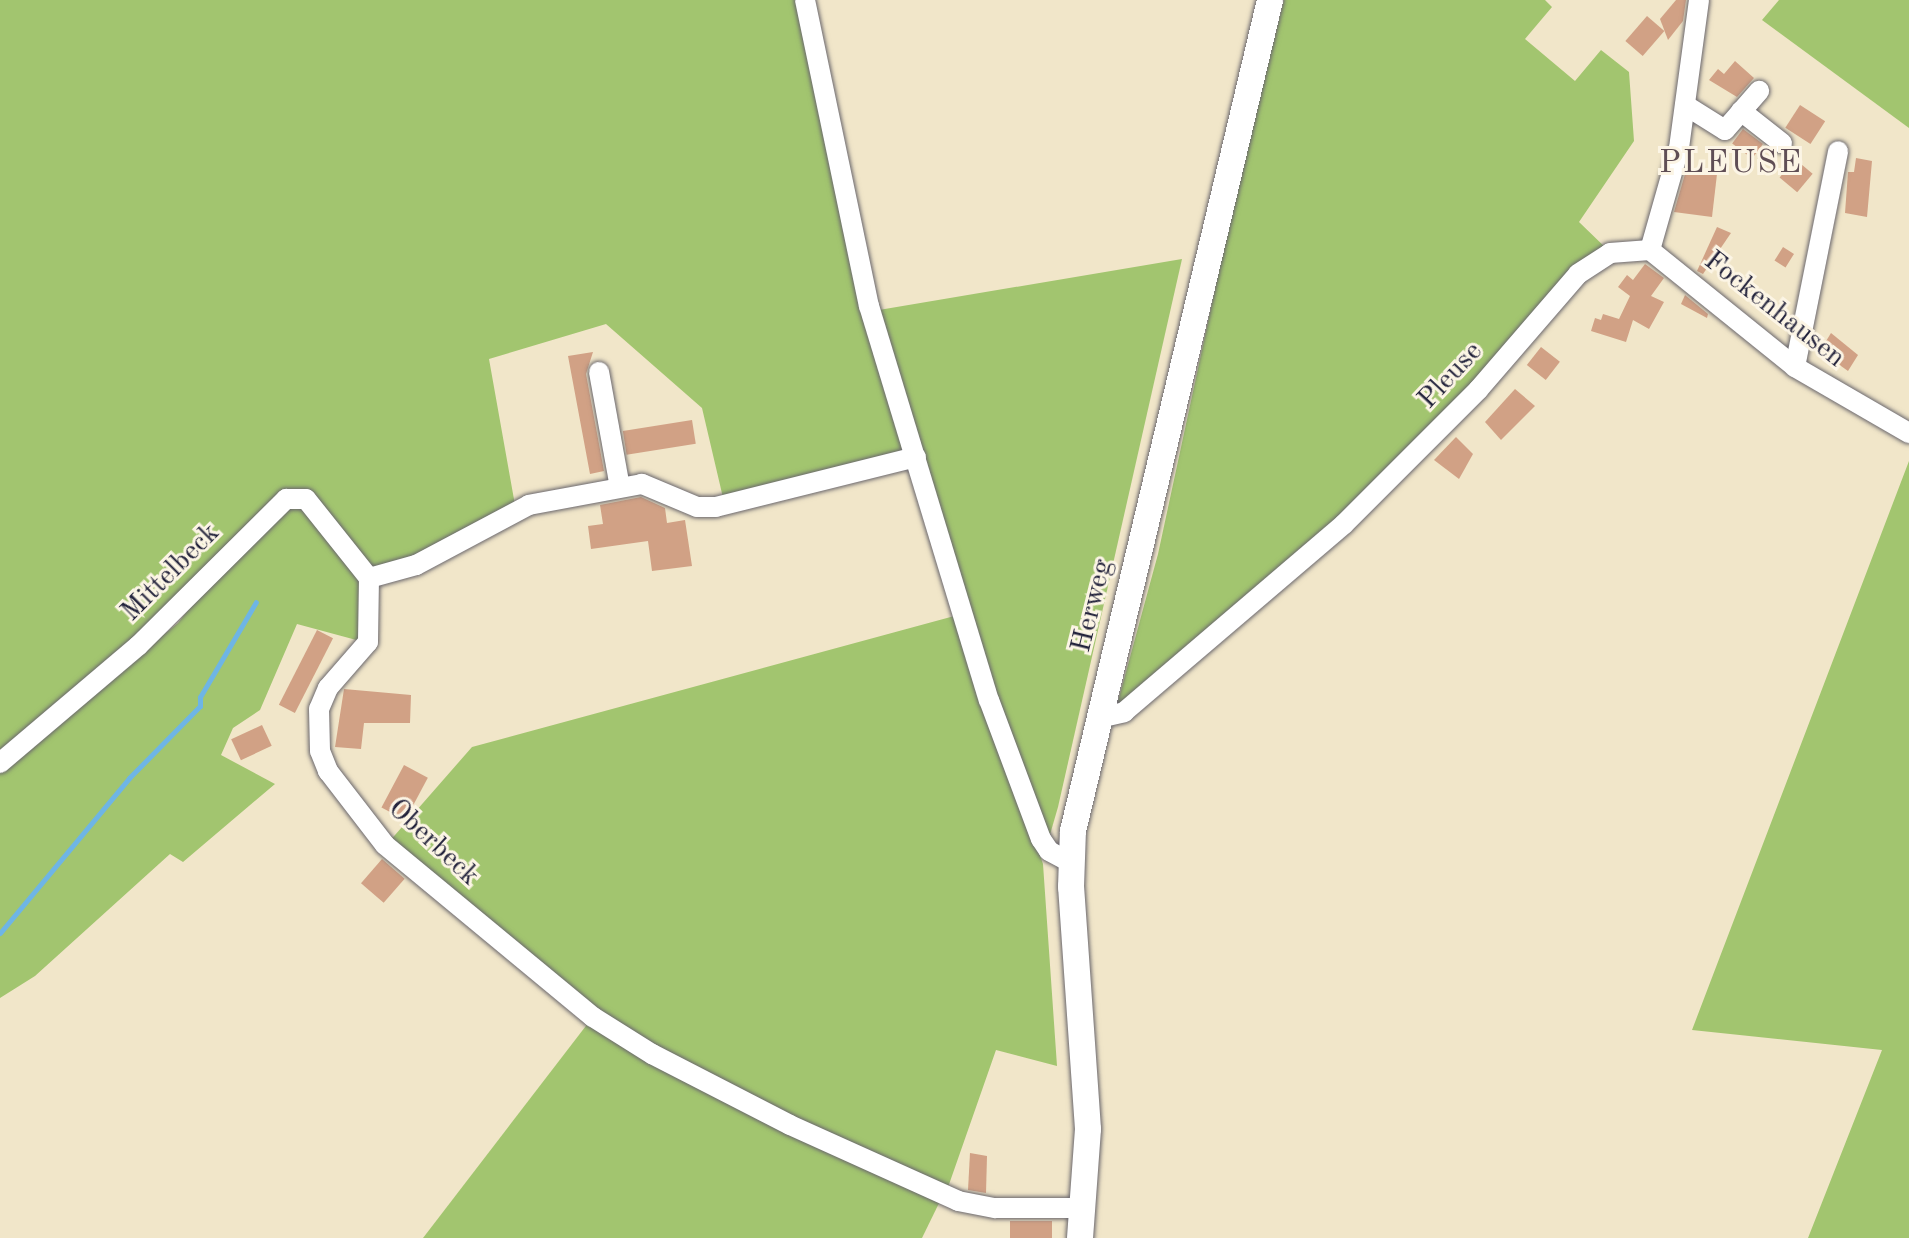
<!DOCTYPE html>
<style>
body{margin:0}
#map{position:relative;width:1909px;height:1238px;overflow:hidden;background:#f1e6c9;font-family:"Old Standard TT",serif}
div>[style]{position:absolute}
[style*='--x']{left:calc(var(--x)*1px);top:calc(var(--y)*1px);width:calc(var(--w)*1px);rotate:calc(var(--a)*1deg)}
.green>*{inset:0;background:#a2c56f}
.stream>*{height:5px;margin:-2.5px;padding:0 2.5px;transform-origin:2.5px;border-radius:2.5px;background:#6eb5e5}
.building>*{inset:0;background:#d1a185;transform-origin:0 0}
.roads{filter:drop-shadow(0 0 2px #6a676d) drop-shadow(0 0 2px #6a676d)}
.minor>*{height:20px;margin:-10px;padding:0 10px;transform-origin:10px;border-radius:10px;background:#fff}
.major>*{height:26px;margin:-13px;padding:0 13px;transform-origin:13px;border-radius:13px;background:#fff}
span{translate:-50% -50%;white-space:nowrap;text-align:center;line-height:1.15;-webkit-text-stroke:6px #fcf5e5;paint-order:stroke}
.street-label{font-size:28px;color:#22223b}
.quarter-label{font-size:32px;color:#5f4e55;letter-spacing:2px}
</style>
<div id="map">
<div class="green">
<i style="clip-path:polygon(0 0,799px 0,908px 455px,724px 502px,702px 408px,606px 324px,489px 359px,515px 505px,367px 584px,360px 641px,297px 624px,260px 710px,233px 728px,221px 755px,275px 784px,183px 862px,170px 854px,35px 976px,0 998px,0 768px,178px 623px,226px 561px,0 758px)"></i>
<i style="clip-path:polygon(1284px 0,1545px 0,1552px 7px,1525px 39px,1575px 81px,1601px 50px,1629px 72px,1634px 141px,1579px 222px,1609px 251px,1403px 463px,1150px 686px,1117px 705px,1158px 554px,1242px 164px)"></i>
<i style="clip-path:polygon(1779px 0,1909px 0,1909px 128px,1762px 20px)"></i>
<i style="clip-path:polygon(1182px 259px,1058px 807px,1049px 838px,1016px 768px,873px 311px)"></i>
<i style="clip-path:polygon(1909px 461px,1909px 1238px,1808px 1238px,1882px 1050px,1692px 1030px)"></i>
<i style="clip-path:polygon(958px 615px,1043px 864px,1057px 1066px,996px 1050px,946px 1193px,653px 1052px,388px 843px,472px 747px)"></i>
<i style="clip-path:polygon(592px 1018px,942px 1197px,922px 1238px,423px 1238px)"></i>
</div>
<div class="stream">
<i style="--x:0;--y:933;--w:202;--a:-50.2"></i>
<i style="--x:129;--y:778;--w:101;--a:-45.4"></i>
<i style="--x:200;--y:706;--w:9;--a:-90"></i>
<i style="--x:200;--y:697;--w:110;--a:-59.5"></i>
</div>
<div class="building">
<i style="clip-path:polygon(1676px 0,1686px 0,1683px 21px,1668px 40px,1660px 19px)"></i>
<i style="left:1647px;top:16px;width:23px;height:33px;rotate:41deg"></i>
<i style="clip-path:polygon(1735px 61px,1754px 78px,1737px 97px,1709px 80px,1718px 69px,1724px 74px)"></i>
<i style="left:1800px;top:105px;width:30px;height:27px;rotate:33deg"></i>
<i style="left:1743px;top:129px;width:25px;height:18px;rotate:37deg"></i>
<i style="clip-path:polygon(1856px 158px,1872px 161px,1867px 217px,1845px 213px,1848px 172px,1854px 172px)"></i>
<i style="left:1795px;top:159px;width:23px;height:24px;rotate:40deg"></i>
<i style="clip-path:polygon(1687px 167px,1717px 174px,1712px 217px,1674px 212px)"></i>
<i style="clip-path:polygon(1717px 227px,1731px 233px,1703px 274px,1697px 271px)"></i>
<i style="left:1783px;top:247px;width:13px;height:16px;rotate:32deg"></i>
<i style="clip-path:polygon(1645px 264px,1664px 278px,1651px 296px,1664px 302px,1649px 329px,1633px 320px,1626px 342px,1591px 331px,1595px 318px,1601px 320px,1603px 314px,1619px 319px,1630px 296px,1618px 287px,1627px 275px,1633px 280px)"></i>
<i style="clip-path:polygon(1685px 295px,1708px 314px,1707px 318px,1681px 304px)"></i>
<i style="clip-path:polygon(1831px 333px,1858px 355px,1848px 371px,1820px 351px)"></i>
<i style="left:1541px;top:347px;width:24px;height:23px;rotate:38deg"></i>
<i style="clip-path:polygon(593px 352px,586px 374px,604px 471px,590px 474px,568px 356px)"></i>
<i style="clip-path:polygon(1515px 389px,1535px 406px,1501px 440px,1485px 422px)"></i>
<i style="left:692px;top:420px;width:24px;height:70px;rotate:81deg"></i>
<i style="clip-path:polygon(1456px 437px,1473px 454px,1459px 479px,1434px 460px)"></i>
<i style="clip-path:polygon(641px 497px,665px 508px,667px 523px,685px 520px,692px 566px,652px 571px,648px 541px,591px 549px,588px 526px,603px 524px,600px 505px)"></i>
<i style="left:317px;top:630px;width:18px;height:84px;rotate:27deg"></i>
<i style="clip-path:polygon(344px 689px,411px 695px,410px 723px,364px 723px,361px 749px,335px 747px)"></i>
<i style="left:262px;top:725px;width:23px;height:34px;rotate:65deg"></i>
<i style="left:404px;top:765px;width:27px;height:48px;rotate:28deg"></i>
<i style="left:382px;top:859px;width:30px;height:32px;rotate:41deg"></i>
<i style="clip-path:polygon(970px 1153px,987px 1156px,986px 1193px,968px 1190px)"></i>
<i style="left:1010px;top:1221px;width:42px;height:17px"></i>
</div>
<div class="roads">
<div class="minor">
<i style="--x:805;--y:0;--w:313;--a:78.2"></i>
<i style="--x:869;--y:306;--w:412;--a:73.1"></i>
<i style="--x:989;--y:700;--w:148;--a:69.5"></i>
<i style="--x:1041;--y:839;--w:14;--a:56"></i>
<i style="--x:1049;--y:851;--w:24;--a:28"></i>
<i style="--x:1685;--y:105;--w:47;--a:32"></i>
<i style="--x:1725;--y:130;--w:52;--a:-48.9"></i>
<i style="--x:1741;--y:111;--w:52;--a:38"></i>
<i style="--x:1650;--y:250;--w:186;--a:38.9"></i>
<i style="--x:1795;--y:367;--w:132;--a:30.1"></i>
<i style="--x:1795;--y:367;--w:220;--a:-78.7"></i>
<i style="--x:599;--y:372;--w:117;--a:79.7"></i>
<i style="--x:916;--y:457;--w:206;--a:166"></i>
<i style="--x:716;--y:507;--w:19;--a:180"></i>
<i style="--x:697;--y:507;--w:60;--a:-157.3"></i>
<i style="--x:642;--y:484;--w:115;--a:169.5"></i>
<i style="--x:529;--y:505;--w:128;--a:152"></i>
<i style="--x:416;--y:565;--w:49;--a:164.5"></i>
<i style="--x:369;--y:578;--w:64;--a:90.9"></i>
<i style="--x:368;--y:642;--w:61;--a:131"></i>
<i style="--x:328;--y:688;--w:23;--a:113"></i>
<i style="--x:319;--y:709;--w:42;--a:88.6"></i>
<i style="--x:320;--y:751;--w:22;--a:68"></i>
<i style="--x:328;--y:771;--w:93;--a:52.4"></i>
<i style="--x:385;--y:845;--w:270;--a:39.6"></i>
<i style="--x:593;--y:1017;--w:70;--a:32.1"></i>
<i style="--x:652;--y:1054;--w:155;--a:27.2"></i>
<i style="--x:790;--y:1125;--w:184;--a:24.3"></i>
<i style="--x:958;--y:1201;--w:38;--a:11"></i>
<i style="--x:995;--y:1208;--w:89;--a:0"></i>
<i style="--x:1099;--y:718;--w:26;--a:-13"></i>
<i style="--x:1124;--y:712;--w:289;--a:-40.5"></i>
<i style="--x:1344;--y:524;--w:190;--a:-45"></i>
<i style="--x:1478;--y:390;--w:153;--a:-49.2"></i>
<i style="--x:1578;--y:274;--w:38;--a:-33"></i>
<i style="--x:1610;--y:253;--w:40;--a:-4.3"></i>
<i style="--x:1650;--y:250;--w:106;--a:-74.1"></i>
<i style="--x:1679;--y:148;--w:149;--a:-82.3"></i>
<i style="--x:0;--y:763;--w:181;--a:-40.3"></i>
<i style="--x:138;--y:646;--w:209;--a:-44.8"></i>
<i style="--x:286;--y:499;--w:20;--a:0"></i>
<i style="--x:306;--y:499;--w:101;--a:51.4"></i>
</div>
<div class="major">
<i style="--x:1080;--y:1238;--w:109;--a:-85.8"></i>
<i style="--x:1088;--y:1129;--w:243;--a:-94"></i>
<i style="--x:1071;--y:887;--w:56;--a:-88"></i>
<i style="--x:1073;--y:831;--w:854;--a:-76.66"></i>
</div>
</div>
<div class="street-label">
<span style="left:1774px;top:310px;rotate:38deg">Fockenhausen</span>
<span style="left:1451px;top:376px;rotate:-47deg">Pleuse</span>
<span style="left:171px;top:573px;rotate:-45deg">Mittelbeck</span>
<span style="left:1093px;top:606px;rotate:-76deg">Herweg</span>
<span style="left:433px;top:843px;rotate:43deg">Oberbeck</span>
</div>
<div class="quarter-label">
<span style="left:1731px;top:164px">PLEUSE</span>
</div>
</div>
